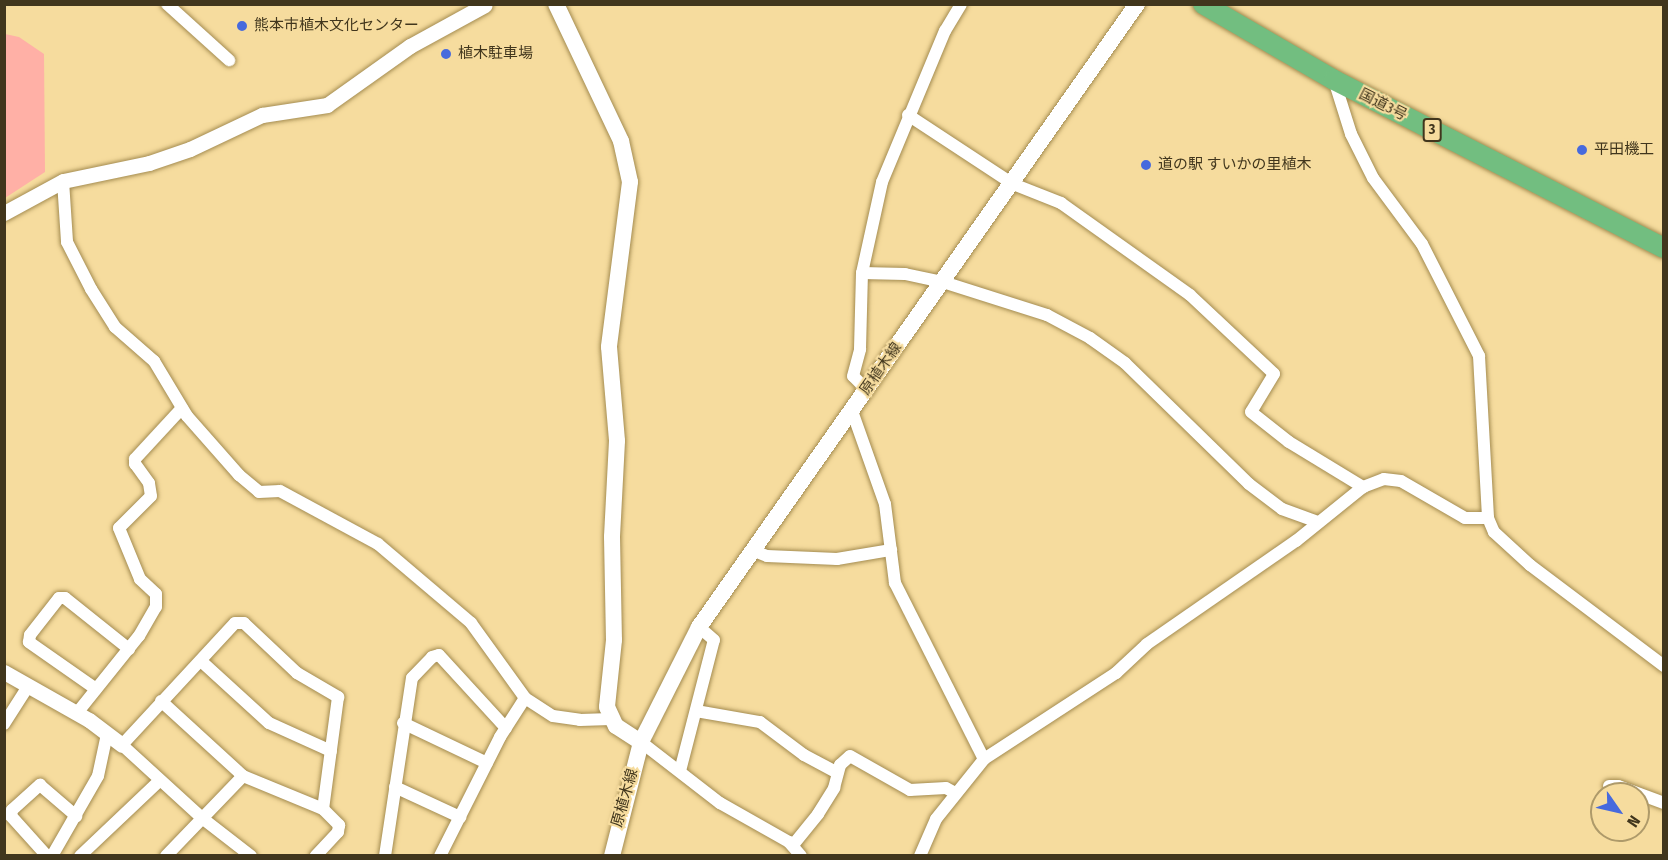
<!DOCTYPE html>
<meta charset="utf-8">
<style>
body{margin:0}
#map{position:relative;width:1668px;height:860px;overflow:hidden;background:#f6dc9e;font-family:"Fira Sans Condensed","Noto Sans JP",sans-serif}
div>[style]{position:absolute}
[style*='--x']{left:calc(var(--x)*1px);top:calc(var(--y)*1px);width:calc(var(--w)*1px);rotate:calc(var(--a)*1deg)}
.green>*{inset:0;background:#ffb0a6}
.roads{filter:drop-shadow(0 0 2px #a48c51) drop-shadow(0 0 2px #a48c51)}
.minor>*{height:12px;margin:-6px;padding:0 6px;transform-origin:6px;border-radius:6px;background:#fff}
.tertiary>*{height:15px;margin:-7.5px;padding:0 7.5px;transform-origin:7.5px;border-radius:7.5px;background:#fff}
.secondary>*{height:16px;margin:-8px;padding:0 8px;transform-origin:8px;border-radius:8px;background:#fff}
.trunk>*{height:20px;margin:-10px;padding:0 10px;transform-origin:10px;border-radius:10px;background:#72be80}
.dots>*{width:16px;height:16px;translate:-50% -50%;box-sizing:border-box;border:3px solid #f6dc9e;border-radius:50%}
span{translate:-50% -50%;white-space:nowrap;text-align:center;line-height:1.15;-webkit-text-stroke:4.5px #f6dc9e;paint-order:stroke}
.shield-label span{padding:2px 4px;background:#f6dc9e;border:2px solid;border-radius:4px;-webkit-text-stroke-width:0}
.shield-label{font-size:14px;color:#41361d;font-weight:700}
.poi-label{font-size:15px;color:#41361d}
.left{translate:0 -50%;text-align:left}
.street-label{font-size:15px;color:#41361d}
.frame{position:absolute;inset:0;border:6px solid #41361d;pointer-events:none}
.north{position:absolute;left:1590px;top:782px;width:60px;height:60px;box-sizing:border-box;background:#f6dc9e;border:2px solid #ae9a6a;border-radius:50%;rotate:124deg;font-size:16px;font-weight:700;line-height:24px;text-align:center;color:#41361d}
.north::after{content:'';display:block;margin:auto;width:21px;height:27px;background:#476add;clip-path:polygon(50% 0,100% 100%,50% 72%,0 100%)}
</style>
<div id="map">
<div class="green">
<i style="clip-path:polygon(5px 34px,19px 37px,44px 54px,45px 172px,5px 198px)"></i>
</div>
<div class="roads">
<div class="minor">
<i style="--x:167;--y:4;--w:84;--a:42.1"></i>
<i style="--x:1334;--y:80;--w:57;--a:72.5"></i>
<i style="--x:1351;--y:134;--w:49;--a:63.4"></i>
<i style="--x:1373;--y:178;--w:82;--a:53.4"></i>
<i style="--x:1422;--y:244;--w:126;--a:63"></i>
<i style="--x:1479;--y:356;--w:162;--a:86.8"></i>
<i style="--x:1488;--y:518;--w:15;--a:67"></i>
<i style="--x:1494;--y:532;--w:49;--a:42.5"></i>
<i style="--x:1530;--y:565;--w:168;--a:37"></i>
<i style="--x:908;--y:115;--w:126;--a:33.3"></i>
<i style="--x:1013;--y:184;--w:52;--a:21.6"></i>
<i style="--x:1061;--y:203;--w:158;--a:35.5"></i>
<i style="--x:1190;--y:295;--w:115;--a:43.2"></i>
<i style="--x:1274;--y:374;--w:44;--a:121.2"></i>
<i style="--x:1251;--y:412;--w:48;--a:38.3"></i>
<i style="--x:1289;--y:442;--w:87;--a:31.3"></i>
<i style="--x:63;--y:181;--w:61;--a:86.2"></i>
<i style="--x:67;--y:242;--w:53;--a:62.9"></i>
<i style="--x:91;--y:289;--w:45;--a:57.7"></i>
<i style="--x:115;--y:327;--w:52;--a:41.1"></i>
<i style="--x:154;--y:361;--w:64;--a:59"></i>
<i style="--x:187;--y:416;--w:79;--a:48.6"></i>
<i style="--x:239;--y:475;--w:26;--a:40"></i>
<i style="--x:259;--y:492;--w:21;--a:-3"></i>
<i style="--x:280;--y:491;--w:111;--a:28.4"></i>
<i style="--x:378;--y:544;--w:122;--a:40.3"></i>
<i style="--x:471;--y:623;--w:92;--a:54.2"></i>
<i style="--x:525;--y:698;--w:33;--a:33"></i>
<i style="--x:553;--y:716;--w:27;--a:8"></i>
<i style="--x:580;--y:720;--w:31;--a:-2"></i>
<i style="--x:862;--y:273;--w:43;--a:1.3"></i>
<i style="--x:905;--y:274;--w:39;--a:12"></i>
<i style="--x:943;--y:282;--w:109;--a:17.6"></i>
<i style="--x:1047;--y:315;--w:49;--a:28.1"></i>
<i style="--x:1090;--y:338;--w:43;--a:35.5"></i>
<i style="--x:1125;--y:363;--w:173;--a:44.3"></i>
<i style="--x:1249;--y:484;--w:41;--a:37.1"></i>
<i style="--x:1282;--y:509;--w:37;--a:20"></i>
<i style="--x:866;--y:389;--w:18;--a:-135"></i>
<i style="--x:853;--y:376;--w:28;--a:-75"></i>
<i style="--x:860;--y:349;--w:76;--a:-88.5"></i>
<i style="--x:862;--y:273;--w:93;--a:-77.6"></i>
<i style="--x:882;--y:182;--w:164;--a:-67.4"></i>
<i style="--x:945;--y:31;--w:31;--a:-59"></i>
<i style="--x:852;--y:411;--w:99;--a:70.5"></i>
<i style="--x:885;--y:504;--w:80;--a:82.8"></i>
<i style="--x:895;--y:583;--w:197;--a:63.2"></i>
<i style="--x:752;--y:550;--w:16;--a:22"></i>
<i style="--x:767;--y:556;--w:70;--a:2.5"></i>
<i style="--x:837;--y:559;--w:55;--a:-9.5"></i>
<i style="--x:201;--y:661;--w:92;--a:42.4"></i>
<i style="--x:269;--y:723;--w:68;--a:24.3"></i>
<i style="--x:96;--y:689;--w:82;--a:-145"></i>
<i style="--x:29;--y:642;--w:7;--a:-82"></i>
<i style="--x:30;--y:635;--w:47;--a:-51.9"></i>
<i style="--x:59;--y:598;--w:6;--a:0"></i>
<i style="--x:65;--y:598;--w:82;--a:38.6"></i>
<i style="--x:161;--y:701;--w:111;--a:42.4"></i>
<i style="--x:243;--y:776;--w:87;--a:22.4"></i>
<i style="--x:323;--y:809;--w:23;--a:45"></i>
<i style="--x:339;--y:825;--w:7;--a:98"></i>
<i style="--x:338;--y:832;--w:33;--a:133"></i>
<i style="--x:696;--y:711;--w:65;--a:9.8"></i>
<i style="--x:760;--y:722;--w:55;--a:36.9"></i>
<i style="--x:804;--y:755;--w:38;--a:28"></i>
<i style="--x:77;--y:713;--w:99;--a:-51.2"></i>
<i style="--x:139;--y:636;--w:34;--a:-60"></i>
<i style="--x:156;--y:607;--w:13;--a:-90"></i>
<i style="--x:156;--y:594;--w:22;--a:-137"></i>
<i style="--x:140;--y:579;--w:55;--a:-112.4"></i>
<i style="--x:119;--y:528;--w:45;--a:-45"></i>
<i style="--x:151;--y:496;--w:13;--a:-99"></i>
<i style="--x:149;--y:483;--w:24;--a:-126"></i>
<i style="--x:135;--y:464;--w:5;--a:-90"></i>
<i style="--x:135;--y:459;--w:69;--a:-47.3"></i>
<i style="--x:403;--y:723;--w:93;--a:25.5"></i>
<i style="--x:4;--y:724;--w:43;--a:-57.4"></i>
<i style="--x:641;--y:742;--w:100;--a:37.7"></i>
<i style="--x:720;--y:803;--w:79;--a:29.5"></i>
<i style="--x:789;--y:842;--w:18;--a:49"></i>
<i style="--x:680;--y:771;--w:135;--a:-75.5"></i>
<i style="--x:714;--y:640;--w:20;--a:-139"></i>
<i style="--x:1609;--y:786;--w:9;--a:0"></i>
<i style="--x:1618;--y:786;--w:49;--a:20.3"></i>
<i style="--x:395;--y:787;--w:72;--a:24.8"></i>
<i style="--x:793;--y:845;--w:40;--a:-51"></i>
<i style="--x:818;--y:814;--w:31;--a:-58"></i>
<i style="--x:834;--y:788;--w:24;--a:-75"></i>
<i style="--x:840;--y:765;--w:13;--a:-42"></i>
<i style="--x:850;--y:756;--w:69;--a:29.5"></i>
<i style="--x:910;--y:790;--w:36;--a:-3"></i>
<i style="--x:946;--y:788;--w:10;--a:29"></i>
<i style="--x:47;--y:856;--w:54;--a:-132"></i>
<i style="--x:11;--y:816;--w:6;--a:-81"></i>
<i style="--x:12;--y:810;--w:38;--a:-42"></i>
<i style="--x:40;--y:785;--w:48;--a:40.7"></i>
<i style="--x:52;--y:856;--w:92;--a:-60.1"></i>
<i style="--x:98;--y:776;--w:43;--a:-77.9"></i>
<i style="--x:80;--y:856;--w:110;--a:-43.5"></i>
<i style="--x:166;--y:856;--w:111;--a:-46.1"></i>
<i style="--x:251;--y:856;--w:62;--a:-142.2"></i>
<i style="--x:202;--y:818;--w:108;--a:-137.6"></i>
<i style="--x:122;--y:745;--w:166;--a:-47.2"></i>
<i style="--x:235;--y:623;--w:9;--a:0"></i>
<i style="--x:244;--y:623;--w:73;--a:43.3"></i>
<i style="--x:297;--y:673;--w:48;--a:30.3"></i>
<i style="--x:338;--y:697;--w:113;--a:97.6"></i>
<i style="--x:385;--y:856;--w:180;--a:-81.4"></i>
<i style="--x:412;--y:678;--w:29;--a:-46"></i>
<i style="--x:432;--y:657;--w:7;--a:-16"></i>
<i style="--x:439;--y:655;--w:99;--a:47.5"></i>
<i style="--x:440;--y:856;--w:133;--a:-63.2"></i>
<i style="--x:500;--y:737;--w:46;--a:-57.3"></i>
<i style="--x:920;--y:856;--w:40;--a:-66.6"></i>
<i style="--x:936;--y:819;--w:77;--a:-51.3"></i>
<i style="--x:984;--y:759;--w:158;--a:-33.1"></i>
<i style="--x:1116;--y:673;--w:42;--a:-43.1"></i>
<i style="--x:1147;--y:644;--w:181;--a:-34.7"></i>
<i style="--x:1296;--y:541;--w:86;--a:-38.9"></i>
<i style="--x:1363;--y:487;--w:22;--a:-21"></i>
<i style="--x:1384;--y:479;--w:17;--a:7"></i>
<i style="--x:1401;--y:481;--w:74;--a:30"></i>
<i style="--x:1465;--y:518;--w:23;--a:0"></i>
</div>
<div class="tertiary">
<i style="--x:4;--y:213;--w:67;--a:-28.5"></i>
<i style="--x:63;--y:181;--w:88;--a:-11.8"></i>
<i style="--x:149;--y:163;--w:43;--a:-18.9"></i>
<i style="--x:190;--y:149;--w:80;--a:-25.3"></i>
<i style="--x:262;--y:115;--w:66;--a:-8.7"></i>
<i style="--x:327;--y:105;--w:102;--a:-35.4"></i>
<i style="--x:410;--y:46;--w:85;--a:-28.7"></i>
<i style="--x:4;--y:672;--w:98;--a:29.5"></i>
<i style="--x:89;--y:720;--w:41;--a:37.1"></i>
</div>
<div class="secondary">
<i style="--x:556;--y:4;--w:152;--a:64.6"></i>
<i style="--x:621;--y:141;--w:42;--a:77.6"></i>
<i style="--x:630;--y:182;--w:166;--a:97.3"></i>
<i style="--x:609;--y:347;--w:94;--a:85.1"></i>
<i style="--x:617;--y:441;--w:96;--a:93"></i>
<i style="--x:612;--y:537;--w:103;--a:88.9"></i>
<i style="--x:614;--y:640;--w:67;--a:96"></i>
<i style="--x:607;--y:707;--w:21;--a:65"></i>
<i style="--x:616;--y:726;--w:30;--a:33"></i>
<i style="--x:612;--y:856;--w:118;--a:-75.7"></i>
<i style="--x:641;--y:742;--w:129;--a:-63.2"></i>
<i style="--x:699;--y:627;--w:762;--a:-54.89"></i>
</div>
<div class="trunk">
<i style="--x:1203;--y:4;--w:151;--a:30.1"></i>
<i style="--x:1334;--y:80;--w:370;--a:27"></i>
</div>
</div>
<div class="dots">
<i style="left:242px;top:26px;background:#476add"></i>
<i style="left:446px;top:54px;background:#476add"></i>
<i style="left:1582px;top:150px;background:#476add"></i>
<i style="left:1146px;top:165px;background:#476add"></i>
</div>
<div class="shield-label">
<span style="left:1432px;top:130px">3</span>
</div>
<div class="poi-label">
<span class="left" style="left:254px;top:26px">熊本市植木文化センター</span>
<span class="left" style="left:458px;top:54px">植木駐車場</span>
<span class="left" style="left:1594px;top:150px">平田機工</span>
<span class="left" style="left:1158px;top:165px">道の駅 すいかの里植木</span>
</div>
<div class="street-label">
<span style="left:1383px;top:105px;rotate:27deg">国道3号</span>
<span style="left:881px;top:369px;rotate:-55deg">原植木線</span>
<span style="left:625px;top:798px;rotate:-74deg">原植木線</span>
</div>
<div class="frame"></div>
<div class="north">N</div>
</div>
